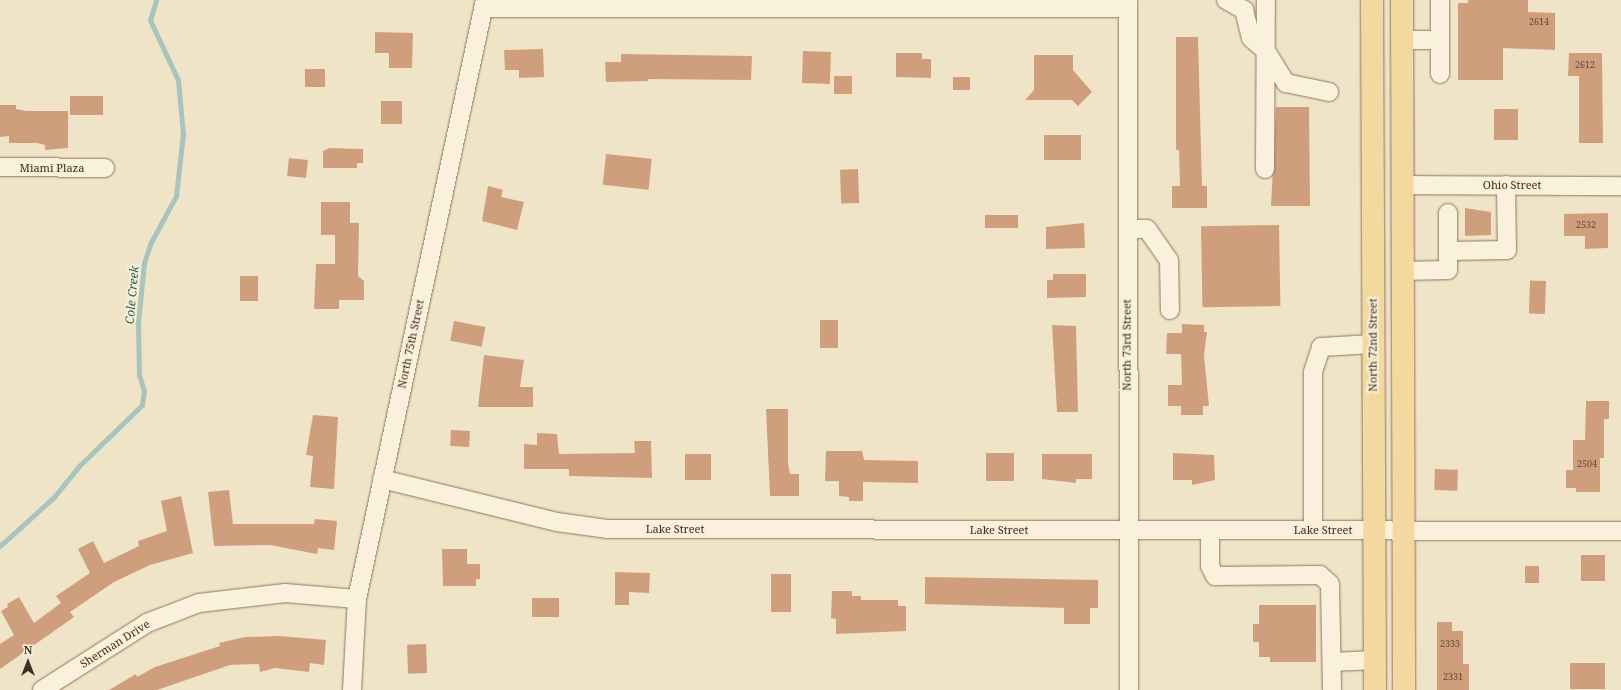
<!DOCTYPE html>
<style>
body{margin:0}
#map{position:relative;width:1621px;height:690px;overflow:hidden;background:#f0e4c8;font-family:"Noto Serif",serif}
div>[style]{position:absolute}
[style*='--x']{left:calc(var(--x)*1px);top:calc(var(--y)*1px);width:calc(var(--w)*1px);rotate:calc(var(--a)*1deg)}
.stream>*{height:5px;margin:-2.5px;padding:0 2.5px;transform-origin:2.5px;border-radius:2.5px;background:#a9c4bc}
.building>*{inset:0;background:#cf9f7d;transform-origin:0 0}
.roads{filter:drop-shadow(0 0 1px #8d765c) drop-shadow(0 0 1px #8d765c)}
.minor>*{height:18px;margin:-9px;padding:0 9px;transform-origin:9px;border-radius:9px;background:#faf1dc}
.major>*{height:22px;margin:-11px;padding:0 11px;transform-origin:11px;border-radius:11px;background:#f3d9a0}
span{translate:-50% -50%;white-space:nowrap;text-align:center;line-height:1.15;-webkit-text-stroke:4px #f7eed8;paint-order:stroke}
.number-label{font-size:9px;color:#624a37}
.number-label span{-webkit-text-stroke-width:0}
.street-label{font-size:11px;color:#3d2e20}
.water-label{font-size:12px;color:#2f5d5a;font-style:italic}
.north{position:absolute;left:8px;top:642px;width:40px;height:40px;-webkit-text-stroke:3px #f7eed8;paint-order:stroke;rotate:0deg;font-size:11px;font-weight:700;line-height:16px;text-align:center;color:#3d2e20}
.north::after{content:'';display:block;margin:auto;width:14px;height:18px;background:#3d2e20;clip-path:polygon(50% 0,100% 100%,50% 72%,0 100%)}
</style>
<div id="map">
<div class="stream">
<i style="--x:0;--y:546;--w:73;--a:-42.2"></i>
<i style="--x:54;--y:497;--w:40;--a:-51"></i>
<i style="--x:79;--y:466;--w:88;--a:-44.1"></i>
<i style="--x:142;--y:405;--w:14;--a:-82"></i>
<i style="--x:144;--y:391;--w:17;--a:-107"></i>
<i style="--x:139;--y:375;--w:52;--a:-91.1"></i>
<i style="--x:138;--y:323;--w:60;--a:-84.3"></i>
<i style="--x:144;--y:263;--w:20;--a:-72"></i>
<i style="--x:150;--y:244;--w:55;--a:-61.6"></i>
<i style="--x:176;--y:196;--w:62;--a:-83.6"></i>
<i style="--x:183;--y:134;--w:54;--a:-95.3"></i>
<i style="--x:178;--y:80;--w:66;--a:-115"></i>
<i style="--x:150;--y:20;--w:21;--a:-73"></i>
</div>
<div class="building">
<i style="clip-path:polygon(1468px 0,1528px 0,1528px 12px,1555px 13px,1555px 50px,1503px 48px,1503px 80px,1458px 80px,1458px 3px,1468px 3px)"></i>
<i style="clip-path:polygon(375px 32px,413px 33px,412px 68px,389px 68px,389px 53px,375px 53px)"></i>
<i style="clip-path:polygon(1176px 37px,1198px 37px,1202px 186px,1207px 186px,1207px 208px,1172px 208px,1172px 186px,1180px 186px,1179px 150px,1176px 150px)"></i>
<i style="clip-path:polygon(543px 49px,544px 77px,519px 78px,519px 70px,505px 70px,504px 50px)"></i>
<i style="left:803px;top:51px;width:28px;height:32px;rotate:2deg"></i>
<i style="clip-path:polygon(896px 53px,922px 53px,922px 59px,931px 59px,931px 78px,896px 77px)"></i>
<i style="clip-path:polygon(1569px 53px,1602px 53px,1603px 143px,1579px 143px,1579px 76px,1568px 76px)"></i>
<i style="clip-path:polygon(621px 54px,752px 56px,751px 80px,648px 79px,648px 81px,606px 82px,605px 62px,621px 62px)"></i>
<i style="clip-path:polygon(1034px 55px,1073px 55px,1073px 70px,1092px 92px,1078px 106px,1072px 100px,1025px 100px,1034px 90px)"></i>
<i style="left:305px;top:69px;width:20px;height:18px"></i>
<i style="left:834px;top:76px;width:18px;height:18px"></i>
<i style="left:953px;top:77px;width:17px;height:13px"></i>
<i style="left:70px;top:96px;width:33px;height:19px"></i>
<i style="left:381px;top:101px;width:21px;height:23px"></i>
<i style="clip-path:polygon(0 105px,16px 105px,16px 109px,26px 111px,68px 111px,68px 148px,45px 150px,45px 145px,37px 143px,9px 143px,9px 136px,0 137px)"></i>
<i style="clip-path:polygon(1276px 107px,1309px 107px,1310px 206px,1271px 206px)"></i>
<i style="left:1494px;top:109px;width:24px;height:31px"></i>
<i style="left:1044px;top:135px;width:37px;height:25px"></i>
<i style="clip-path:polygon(329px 148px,363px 149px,363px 163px,357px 163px,357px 168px,323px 168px,323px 151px)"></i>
<i style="left:606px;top:154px;width:46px;height:31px;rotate:6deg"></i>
<i style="left:289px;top:158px;width:19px;height:18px;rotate:6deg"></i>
<i style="left:858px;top:169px;width:34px;height:18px;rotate:88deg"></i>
<i style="clip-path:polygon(488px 186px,503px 190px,501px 197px,524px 202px,517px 230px,482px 221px)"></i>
<i style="clip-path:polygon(321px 202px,350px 202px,350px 223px,359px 223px,358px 276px,364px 281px,364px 300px,339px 300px,339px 309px,314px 309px,316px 264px,335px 264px,335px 235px,321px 235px)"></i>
<i style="clip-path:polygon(1465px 208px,1491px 212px,1491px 235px,1465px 236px)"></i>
<i style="clip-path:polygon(1608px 213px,1608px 248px,1585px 249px,1585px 236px,1564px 236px,1564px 214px)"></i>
<i style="left:985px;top:215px;width:33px;height:13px"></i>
<i style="clip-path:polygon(1084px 223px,1085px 248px,1046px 249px,1046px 227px)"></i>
<i style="left:1279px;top:225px;width:81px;height:78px;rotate:89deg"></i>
<i style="clip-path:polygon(1053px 274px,1086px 274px,1086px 297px,1047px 298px,1047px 280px,1053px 280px)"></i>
<i style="left:240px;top:276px;width:18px;height:25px"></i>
<i style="left:1546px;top:281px;width:33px;height:16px;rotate:92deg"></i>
<i style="left:820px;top:320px;width:18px;height:28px"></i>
<i style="left:454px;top:321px;width:32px;height:20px;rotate:11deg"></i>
<i style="clip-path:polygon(1182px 324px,1204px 325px,1204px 332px,1207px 332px,1204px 355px,1209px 406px,1203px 406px,1203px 415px,1181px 415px,1181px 406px,1168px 406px,1168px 385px,1182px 385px,1181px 354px,1166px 354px,1167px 333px,1182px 333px)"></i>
<i style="clip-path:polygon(1052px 325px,1076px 326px,1078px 412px,1057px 412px)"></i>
<i style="clip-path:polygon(484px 355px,524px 360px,520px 387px,533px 387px,533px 407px,478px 407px)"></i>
<i style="clip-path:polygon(1586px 401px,1609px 401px,1609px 419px,1604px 419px,1604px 458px,1600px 458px,1600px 492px,1576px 492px,1576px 488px,1566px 488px,1566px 470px,1573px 470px,1573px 440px,1585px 440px)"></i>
<i style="clip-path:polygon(766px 409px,788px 409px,788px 463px,790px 474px,799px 474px,799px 496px,770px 496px)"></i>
<i style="clip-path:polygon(313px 415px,338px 417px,334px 489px,310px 487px,313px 456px,306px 455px)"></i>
<i style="left:451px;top:430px;width:19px;height:16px;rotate:3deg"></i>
<i style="clip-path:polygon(537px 433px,557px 434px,559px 454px,635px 453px,634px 441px,651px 441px,652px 478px,569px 476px,569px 469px,524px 469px,524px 444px,537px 445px)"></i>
<i style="clip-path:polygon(826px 451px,862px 451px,864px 460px,918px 461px,918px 483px,863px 482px,863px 501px,849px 501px,849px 497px,839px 496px,839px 481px,825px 481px)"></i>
<i style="left:986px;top:453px;width:28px;height:28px"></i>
<i style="clip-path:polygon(1173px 453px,1214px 455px,1215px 480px,1192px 485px,1192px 480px,1173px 480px)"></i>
<i style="left:685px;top:454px;width:26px;height:26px"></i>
<i style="clip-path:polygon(1042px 454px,1092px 454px,1092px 479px,1076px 479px,1076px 483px,1042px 479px)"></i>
<i style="left:1435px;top:469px;width:23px;height:21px;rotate:2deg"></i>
<i style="clip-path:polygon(229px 490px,233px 524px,314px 524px,315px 519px,337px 521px,334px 550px,318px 548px,317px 554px,270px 545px,214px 546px,208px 492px)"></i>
<i style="clip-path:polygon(181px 496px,193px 553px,150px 565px,114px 582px,70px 612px,74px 617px,0 669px,0 644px,14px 635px,1px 611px,8px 607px,7px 604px,19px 597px,34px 623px,61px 603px,56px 596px,90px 573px,78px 549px,93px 541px,104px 563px,139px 546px,138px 541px,167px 531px,161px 501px)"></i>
<i style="clip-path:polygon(442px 549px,467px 549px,467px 564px,480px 564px,480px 579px,476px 579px,476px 586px,443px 586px)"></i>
<i style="left:1581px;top:555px;width:24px;height:26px"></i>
<i style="left:1525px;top:566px;width:14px;height:17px"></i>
<i style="clip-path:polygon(615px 572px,650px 573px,649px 593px,629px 592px,629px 605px,615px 605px)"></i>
<i style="left:771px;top:574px;width:20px;height:38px"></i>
<i style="clip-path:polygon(925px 577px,1098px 580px,1098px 608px,1090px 608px,1090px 624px,1064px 624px,1064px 608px,925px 604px)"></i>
<i style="clip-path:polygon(832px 591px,852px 591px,852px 596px,861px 596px,861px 600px,898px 600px,898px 606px,906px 606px,906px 631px,836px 634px,836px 619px,831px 618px)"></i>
<i style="left:532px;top:598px;width:27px;height:19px"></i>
<i style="clip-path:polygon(1259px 605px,1316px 605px,1316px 662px,1270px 662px,1270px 657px,1259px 657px,1259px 642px,1253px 642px,1253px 624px,1259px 624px)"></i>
<i style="clip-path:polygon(1437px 622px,1452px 622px,1452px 631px,1463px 631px,1463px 664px,1469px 664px,1469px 690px,1437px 690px)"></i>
<i style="clip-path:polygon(279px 636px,326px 640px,324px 665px,310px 663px,309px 672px,275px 668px,260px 672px,259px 664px,230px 665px,157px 690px,109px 690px,136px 674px,137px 677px,155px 667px,220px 646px,219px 643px,245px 637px)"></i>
<i style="left:426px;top:644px;width:29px;height:19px;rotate:88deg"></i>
<i style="left:1570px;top:663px;width:35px;height:26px"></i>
</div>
<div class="roads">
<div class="minor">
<i style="--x:1128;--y:0;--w:690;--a:89.92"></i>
<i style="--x:1226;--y:0;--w:21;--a:29"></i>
<i style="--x:1244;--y:10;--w:29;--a:76"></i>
<i style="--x:1251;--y:38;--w:20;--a:41"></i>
<i style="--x:1266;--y:51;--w:38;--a:58"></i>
<i style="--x:1286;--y:83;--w:44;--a:11.8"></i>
<i style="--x:483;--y:8;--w:645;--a:0"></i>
<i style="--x:1402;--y:40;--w:38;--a:0"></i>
<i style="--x:1440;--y:40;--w:40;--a:-90"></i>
<i style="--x:1440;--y:40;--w:34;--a:90"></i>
<i style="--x:0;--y:167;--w:105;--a:0.5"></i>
<i style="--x:1265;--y:169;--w:169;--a:-89.7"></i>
<i style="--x:1402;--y:185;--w:219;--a:0.3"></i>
<i style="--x:1448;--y:213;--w:38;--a:90"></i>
<i style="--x:1128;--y:229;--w:19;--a:0"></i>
<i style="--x:1147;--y:229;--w:38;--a:55"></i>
<i style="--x:1169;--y:260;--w:50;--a:88.9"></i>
<i style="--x:1402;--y:271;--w:46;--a:-1.2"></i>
<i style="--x:1448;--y:270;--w:19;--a:-90"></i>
<i style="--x:1448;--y:251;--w:59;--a:-1"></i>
<i style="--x:1507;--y:250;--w:65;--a:-90.9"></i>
<i style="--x:382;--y:479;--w:180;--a:13.8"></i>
<i style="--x:557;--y:522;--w:50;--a:8"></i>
<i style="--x:607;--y:529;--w:1014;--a:0.11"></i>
<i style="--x:1313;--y:530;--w:158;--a:-90"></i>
<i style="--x:1313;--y:372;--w:26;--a:-72"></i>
<i style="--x:1321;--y:347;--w:52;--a:-3.3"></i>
<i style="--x:1210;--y:531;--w:35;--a:90"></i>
<i style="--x:1210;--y:566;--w:11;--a:63"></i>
<i style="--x:1215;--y:576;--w:105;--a:-0.5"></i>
<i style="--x:1320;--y:575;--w:13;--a:42"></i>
<i style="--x:1330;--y:584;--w:106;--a:88.9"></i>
<i style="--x:1332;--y:662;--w:43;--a:-2.7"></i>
<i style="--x:42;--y:690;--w:125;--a:-32.5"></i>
<i style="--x:147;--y:623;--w:56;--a:-21"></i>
<i style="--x:199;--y:603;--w:87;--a:-6.6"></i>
<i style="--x:285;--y:593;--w:72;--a:4.8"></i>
<i style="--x:352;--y:690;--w:91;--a:-86.9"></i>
<i style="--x:357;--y:599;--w:613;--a:-77.94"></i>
</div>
<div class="major">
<i style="--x:1372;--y:0;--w:690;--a:89.75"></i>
<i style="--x:1402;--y:0;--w:690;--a:89.83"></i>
</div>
</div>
<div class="number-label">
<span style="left:1539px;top:22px">2614</span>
<span style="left:1585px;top:65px">2612</span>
<span style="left:1586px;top:225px">2532</span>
<span style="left:1587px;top:464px">2504</span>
<span style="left:1450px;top:644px">2333</span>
<span style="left:1453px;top:677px">2331</span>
</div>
<div class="street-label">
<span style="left:52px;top:168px">Miami Plaza</span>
<span style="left:1512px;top:185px">Ohio Street</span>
<span style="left:411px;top:344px;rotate:-78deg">North 75th Street</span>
<span style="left:1127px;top:345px;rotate:-90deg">North 73rd Street</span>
<span style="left:1373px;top:345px;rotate:-90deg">North 72nd Street</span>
<span style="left:675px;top:529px">Lake Street</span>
<span style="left:999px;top:530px">Lake Street</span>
<span style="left:1323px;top:530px">Lake Street</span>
<span style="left:115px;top:644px;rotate:-32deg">Sherman Drive</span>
</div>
<div class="water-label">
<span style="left:132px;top:295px;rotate:-85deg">Cole Creek</span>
</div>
<div class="north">N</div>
</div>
